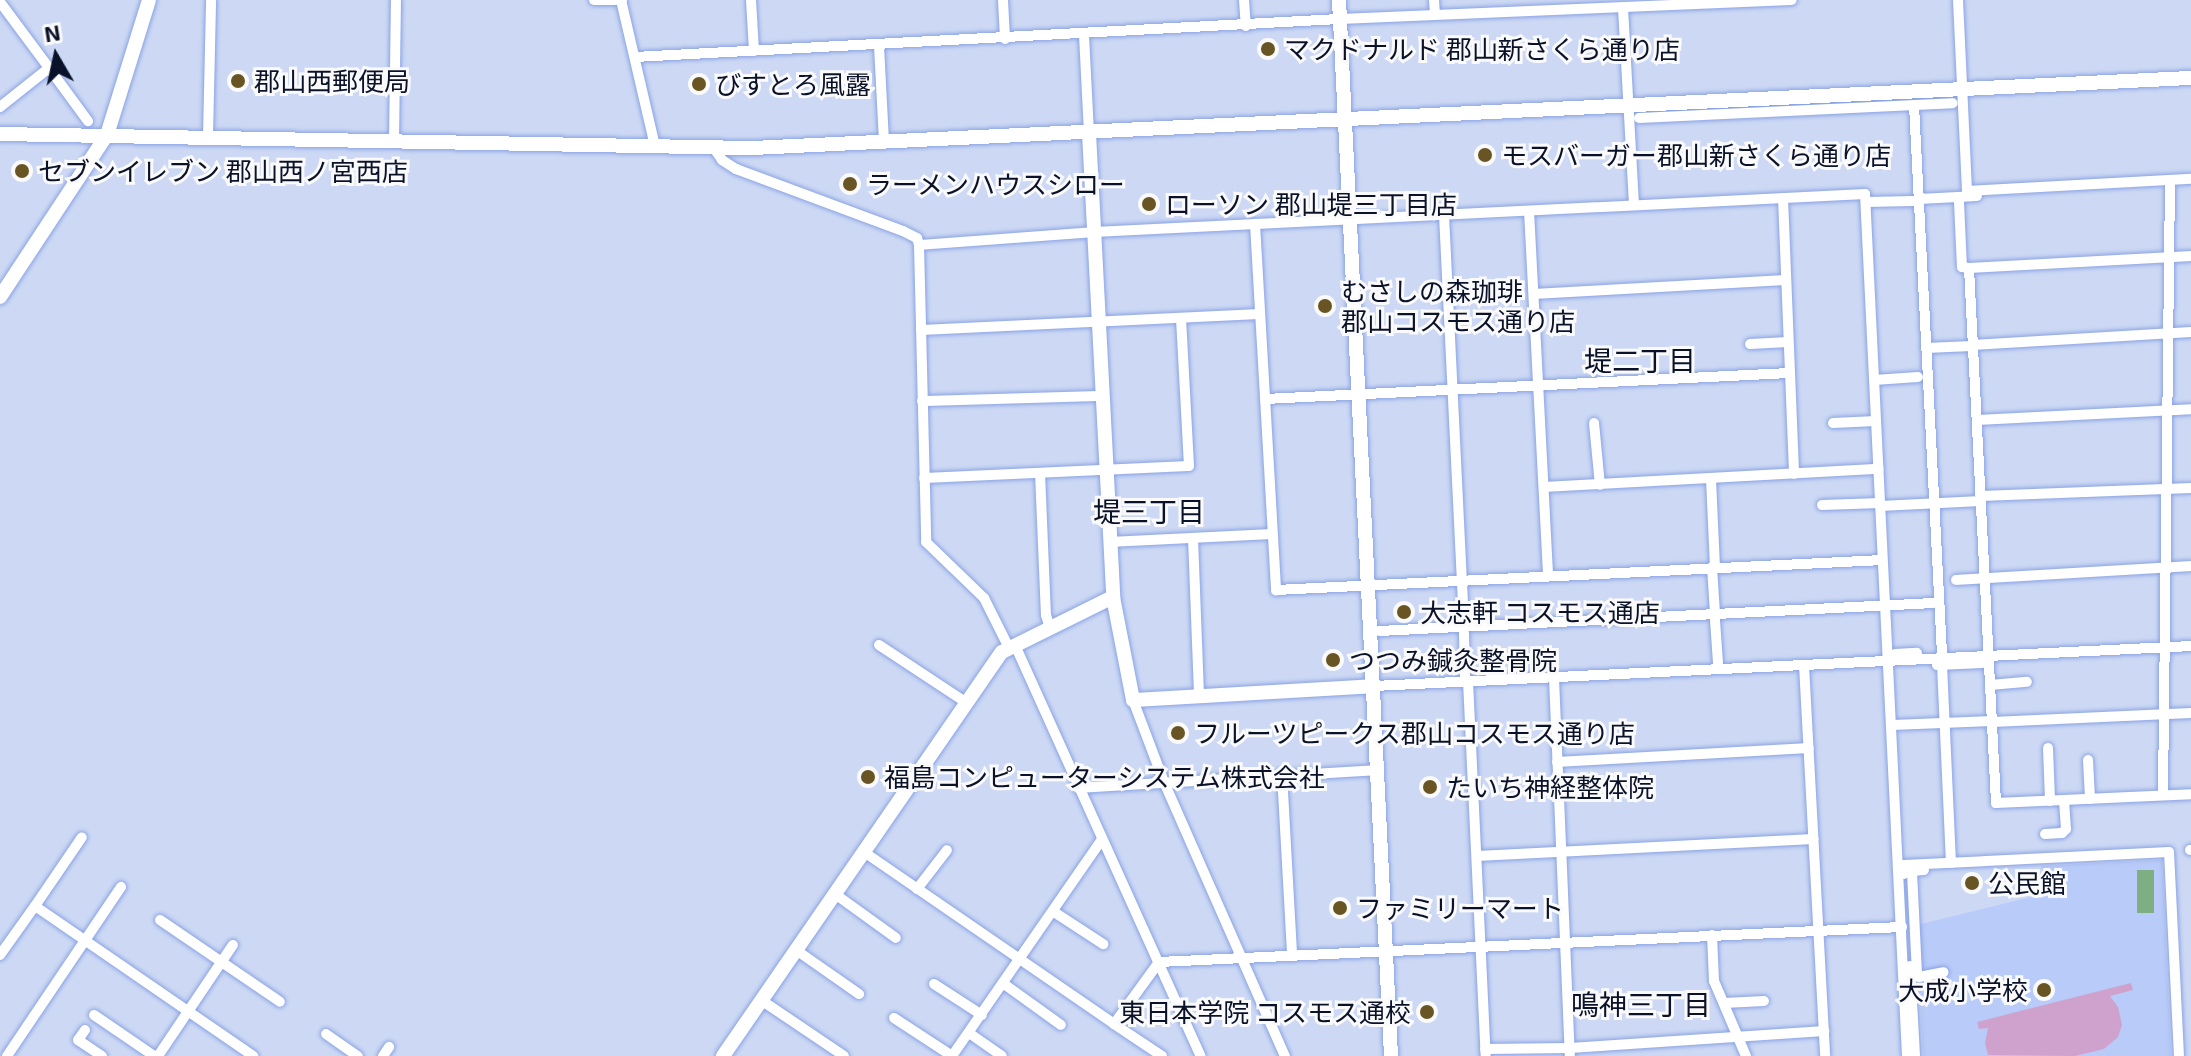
<!DOCTYPE html>
<meta charset="utf-8">
<style>
body{margin:0}
#map{position:relative;width:2191px;height:1056px;overflow:hidden;background:#cdd9f4;font-family:"Exo 2","Noto Sans JP",sans-serif}
div>[style]{position:absolute}
[style*='--x']{left:calc(var(--x)*1px);top:calc(var(--y)*1px);width:calc(var(--w)*1px);rotate:calc(var(--a)*1deg)}
.built>*{inset:0;background:#b9cbf8}
.green>*{inset:0;background:#cfa2cd}
.water>*{inset:0;background:#7daf83;transform-origin:0 0}
.roads{filter:drop-shadow(0 0 2px #8aa3e5) drop-shadow(0 0 2px #8aa3e5)}
.street>*{height:10px;margin:-5px;padding:0 5px;transform-origin:5px;border-radius:5px;background:#fff}
.secondary>*{height:14px;margin:-7px;padding:0 7px;transform-origin:7px;border-radius:7px;background:#fff}
.dots>*{width:22px;height:22px;translate:-50% -50%;box-sizing:border-box;border:4px solid #fafafa;border-radius:50%}
span{translate:-50% -50%;white-space:nowrap;text-align:center;line-height:1.15;-webkit-text-stroke:6px #fafafa;paint-order:stroke}
.poi-label{font-size:26px;color:#0a122a}
.left{translate:0 -50%;text-align:left}
.right{translate:-100% -50%;text-align:right}
.neighbourhood-label{font-size:28px;color:#0a122a}
.north{position:absolute;left:16px;top:16px;width:80px;height:80px;-webkit-text-stroke:6px #fafafa;paint-order:stroke;rotate:351deg;font-size:22px;font-weight:700;line-height:32px;text-align:center;color:#0a122a}
.north::after{content:'';display:block;margin:auto;width:28px;height:36px;background:#0a122a;clip-path:polygon(50% 0,100% 100%,50% 72%,0 100%)}
</style>
<div id="map">
<div class="built">
<i style="clip-path:polygon(2162px 860px,2171px 1056px,1923px 1056px,1917px 925px,2047px 893px,2041px 866px)"></i>
</div>
<div class="green">
<i style="clip-path:polygon(2131px 983px,2133px 990px,2110px 996px,2118px 1007px,2122px 1025px,2118px 1037px,2104px 1049px,2075px 1056px,1988px 1055px,1985px 1043px,1988px 1028px,1979px 1029px,1977px 1022px)"></i>
</div>
<div class="water">
<i style="left:2137px;top:870px;width:17px;height:43px"></i>
</div>
<div class="roads">
<div class="street">
<i style="--x:594;--y:0;--w:28;--a:0"></i>
<i style="--x:621;--y:0;--w:150;--a:76.9"></i>
<i style="--x:751;--y:0;--w:51;--a:86.6"></i>
<i style="--x:1003;--y:0;--w:39;--a:87"></i>
<i style="--x:1244;--y:0;--w:26;--a:86"></i>
<i style="--x:1434;--y:0;--w:15;--a:86"></i>
<i style="--x:1958;--y:0;--w:191;--a:87.3"></i>
<i style="--x:1967;--y:191;--w:224;--a:-3.1"></i>
<i style="--x:0;--y:2;--w:82;--a:53.4"></i>
<i style="--x:49;--y:68;--w:63;--a:141.5"></i>
<i style="--x:1623;--y:8;--w:196;--a:86.8"></i>
<i style="--x:1084;--y:35;--w:98;--a:87.1"></i>
<i style="--x:879;--y:46;--w:97;--a:87"></i>
<i style="--x:635;--y:57;--w:705;--a:-3.09"></i>
<i style="--x:1339;--y:19;--w:453;--a:-2.4"></i>
<i style="--x:49;--y:68;--w:66;--a:53.7"></i>
<i style="--x:1914;--y:105;--w:549;--a:87.08"></i>
<i style="--x:1639;--y:118;--w:314;--a:-2.7"></i>
<i style="--x:208;--y:136;--w:136;--a:-88.7"></i>
<i style="--x:394;--y:141;--w:141;--a:-89.2"></i>
<i style="--x:713;--y:147;--w:16;--a:55"></i>
<i style="--x:722;--y:160;--w:17;--a:33"></i>
<i style="--x:736;--y:169;--w:178;--a:20.4"></i>
<i style="--x:903;--y:231;--w:16;--a:27"></i>
<i style="--x:917;--y:238;--w:7;--a:74"></i>
<i style="--x:919;--y:245;--w:175;--a:-4.2"></i>
<i style="--x:1094;--y:232;--w:772;--a:-2.82"></i>
<i style="--x:1865;--y:194;--w:863;--a:87.21"></i>
<i style="--x:1783;--y:198;--w:276;--a:87.7"></i>
<i style="--x:1919;--y:199;--w:58;--a:-3"></i>
<i style="--x:1866;--y:202;--w:47;--a:-1.2"></i>
<i style="--x:1959;--y:202;--w:65;--a:87.4"></i>
<i style="--x:1962;--y:267;--w:7;--a:8"></i>
<i style="--x:1529;--y:211;--w:364;--a:87"></i>
<i style="--x:1444;--y:215;--w:412;--a:87.2"></i>
<i style="--x:1255;--y:224;--w:367;--a:86.7"></i>
<i style="--x:1276;--y:590;--w:607;--a:-2.83"></i>
<i style="--x:919;--y:245;--w:297;--a:88.6"></i>
<i style="--x:926;--y:542;--w:81;--a:44"></i>
<i style="--x:984;--y:598;--w:56;--a:63.4"></i>
<i style="--x:2191;--y:256;--w:222;--a:176.9"></i>
<i style="--x:1969;--y:268;--w:536;--a:87.11"></i>
<i style="--x:1996;--y:803;--w:195;--a:-2.6"></i>
<i style="--x:1534;--y:294;--w:251;--a:-3.2"></i>
<i style="--x:921;--y:330;--w:339;--a:-2.7"></i>
<i style="--x:1750;--y:344;--w:38;--a:-3"></i>
<i style="--x:1972;--y:345;--w:219;--a:-3.4"></i>
<i style="--x:1926;--y:348;--w:46;--a:-2.5"></i>
<i style="--x:1874;--y:380;--w:44;--a:-3.9"></i>
<i style="--x:1265;--y:399;--w:525;--a:-2.84"></i>
<i style="--x:922;--y:401;--w:180;--a:-1.6"></i>
<i style="--x:1977;--y:420;--w:214;--a:-2.9"></i>
<i style="--x:1594;--y:423;--w:62;--a:84.5"></i>
<i style="--x:1833;--y:423;--w:43;--a:-2.7"></i>
<i style="--x:1040;--y:473;--w:142;--a:87.6"></i>
<i style="--x:1046;--y:615;--w:14;--a:73"></i>
<i style="--x:924;--y:478;--w:265;--a:-2.6"></i>
<i style="--x:1189;--y:466;--w:148;--a:-93.1"></i>
<i style="--x:1711;--y:479;--w:88;--a:87.4"></i>
<i style="--x:1544;--y:487;--w:335;--a:-3.1"></i>
<i style="--x:1981;--y:496;--w:210;--a:-2.2"></i>
<i style="--x:1822;--y:505;--w:58;--a:-2"></i>
<i style="--x:1880;--y:506;--w:101;--a:-2.8"></i>
<i style="--x:1193;--y:538;--w:157;--a:87.8"></i>
<i style="--x:1109;--y:542;--w:163;--a:-2.8"></i>
<i style="--x:1712;--y:567;--w:47;--a:86.3"></i>
<i style="--x:1956;--y:580;--w:235;--a:-3.4"></i>
<i style="--x:1715;--y:620;--w:43;--a:86"></i>
<i style="--x:1379;--y:631;--w:555;--a:-2.89"></i>
<i style="--x:1464;--y:633;--w:43;--a:88.7"></i>
<i style="--x:879;--y:645;--w:105;--a:33.4"></i>
<i style="--x:1015;--y:645;--w:451;--a:65.7"></i>
<i style="--x:1895;--y:654;--w:22;--a:-3"></i>
<i style="--x:1804;--y:665;--w:392;--a:86.9"></i>
<i style="--x:1937;--y:665;--w:45;--a:-2.5"></i>
<i style="--x:1942;--y:665;--w:198;--a:87.4"></i>
<i style="--x:1554;--y:678;--w:378;--a:87.6"></i>
<i style="--x:1468;--y:681;--w:375;--a:87.3"></i>
<i style="--x:1990;--y:685;--w:37;--a:-5"></i>
<i style="--x:1374;--y:686;--w:818;--a:-2.8"></i>
<i style="--x:1133;--y:700;--w:88;--a:69.3"></i>
<i style="--x:1164;--y:782;--w:300;--a:66.2"></i>
<i style="--x:1992;--y:722;--w:199;--a:-2.6"></i>
<i style="--x:1892;--y:725;--w:100;--a:-2.3"></i>
<i style="--x:2048;--y:748;--w:53;--a:87.8"></i>
<i style="--x:2088;--y:760;--w:39;--a:87"></i>
<i style="--x:1557;--y:762;--w:252;--a:-3.2"></i>
<i style="--x:1282;--y:774;--w:180;--a:86.8"></i>
<i style="--x:1078;--y:788;--w:301;--a:-3.4"></i>
<i style="--x:2163;--y:795;--w:615;--a:-89.35"></i>
<i style="--x:2045;--y:834;--w:17;--a:-3"></i>
<i style="--x:2062;--y:833;--w:6;--a:-45"></i>
<i style="--x:2066;--y:829;--w:29;--a:-94"></i>
<i style="--x:2190;--y:850;--w:1;--a:0"></i>
<i style="--x:864;--y:852;--w:303;--a:34.5"></i>
<i style="--x:1477;--y:856;--w:337;--a:-2.9"></i>
<i style="--x:1904;--y:874;--w:9;--a:-90"></i>
<i style="--x:1904;--y:865;--w:265;--a:-2.8"></i>
<i style="--x:2169;--y:852;--w:204;--a:87.2"></i>
<i style="--x:917;--y:889;--w:49;--a:-52.4"></i>
<i style="--x:835;--y:894;--w:75;--a:35.8"></i>
<i style="--x:35;--y:906;--w:83;--a:-55.7"></i>
<i style="--x:1054;--y:912;--w:59;--a:33.1"></i>
<i style="--x:160;--y:920;--w:145;--a:34.3"></i>
<i style="--x:1712;--y:935;--w:46;--a:87.5"></i>
<i style="--x:1714;--y:981;--w:82;--a:66.9"></i>
<i style="--x:796;--y:950;--w:77;--a:34.9"></i>
<i style="--x:0;--y:955;--w:60;--a:-54.5"></i>
<i style="--x:35;--y:906;--w:265;--a:34.5"></i>
<i style="--x:1910;--y:966;--w:90;--a:86.8"></i>
<i style="--x:1917;--y:974;--w:103;--a:-92.8"></i>
<i style="--x:1912;--y:871;--w:12;--a:-5"></i>
<i style="--x:1919;--y:977;--w:25;--a:-11"></i>
<i style="--x:934;--y:984;--w:57;--a:32.9"></i>
<i style="--x:1004;--y:984;--w:70;--a:35.7"></i>
<i style="--x:761;--y:1000;--w:100;--a:34"></i>
<i style="--x:1724;--y:1003;--w:40;--a:-2.9"></i>
<i style="--x:94;--y:1015;--w:73;--a:34.3"></i>
<i style="--x:894;--y:1018;--w:69;--a:33.2"></i>
<i style="--x:85;--y:1030;--w:12;--a:125"></i>
<i style="--x:78;--y:1040;--w:29;--a:34"></i>
<i style="--x:969;--y:1033;--w:40;--a:34.9"></i>
<i style="--x:326;--y:1034;--w:39;--a:35"></i>
<i style="--x:1485;--y:1049;--w:85;--a:-0.7"></i>
<i style="--x:1570;--y:1048;--w:255;--a:-3.8"></i>
<i style="--x:7;--y:1056;--w:204;--a:-56"></i>
<i style="--x:158;--y:1056;--w:134;--a:-56"></i>
<i style="--x:383;--y:1056;--w:11;--a:-56"></i>
<i style="--x:952;--y:1056;--w:264;--a:-55.3"></i>
<i style="--x:1162;--y:1056;--w:58;--a:-146.3"></i>
<i style="--x:1114;--y:1024;--w:77;--a:-54"></i>
<i style="--x:1159;--y:962;--w:744;--a:-2.7"></i>
</div>
<div class="secondary">
<i style="--x:1339;--y:0;--w:1057;--a:87.18"></i>
<i style="--x:1089;--y:133;--w:465;--a:87"></i>
<i style="--x:1113;--y:597;--w:105;--a:79"></i>
<i style="--x:1133;--y:700;--w:241;--a:-3.3"></i>
<i style="--x:0;--y:134;--w:753;--a:1.07"></i>
<i style="--x:753;--y:148;--w:1440;--a:-2.79"></i>
<i style="--x:0;--y:297;--w:194;--a:-56.6"></i>
<i style="--x:107;--y:135;--w:141;--a:-72.7"></i>
<i style="--x:723;--y:1056;--w:491;--a:-55.4"></i>
<i style="--x:1002;--y:652;--w:124;--a:-26.4"></i>
</div>
</div>
<div class="dots">
<i style="left:1268px;top:49px;background:#695524"></i>
<i style="left:238px;top:81px;background:#695524"></i>
<i style="left:699px;top:84px;background:#695524"></i>
<i style="left:1485px;top:155px;background:#695524"></i>
<i style="left:22px;top:171px;background:#695524"></i>
<i style="left:850px;top:184px;background:#695524"></i>
<i style="left:1149px;top:204px;background:#695524"></i>
<i style="left:1325px;top:306px;background:#695524"></i>
<i style="left:1404px;top:612px;background:#695524"></i>
<i style="left:1333px;top:660px;background:#695524"></i>
<i style="left:1178px;top:733px;background:#695524"></i>
<i style="left:868px;top:777px;background:#695524"></i>
<i style="left:1430px;top:787px;background:#695524"></i>
<i style="left:1972px;top:883px;background:#695524"></i>
<i style="left:1340px;top:908px;background:#695524"></i>
<i style="left:2044px;top:990px;background:#695524"></i>
<i style="left:1427px;top:1012px;background:#695524"></i>
</div>
<div class="poi-label">
<span class="left" style="left:1284px;top:49px">マクドナルド 郡山新さくら通り店</span>
<span class="left" style="left:254px;top:81px">郡山西郵便局</span>
<span class="left" style="left:715px;top:84px">びすとろ風露</span>
<span class="left" style="left:1501px;top:155px">モスバーガー郡山新さくら通り店</span>
<span class="left" style="left:38px;top:171px">セブンイレブン 郡山西ノ宮西店</span>
<span class="left" style="left:866px;top:184px">ラーメンハウスシロー</span>
<span class="left" style="left:1165px;top:204px">ローソン 郡山堤三丁目店</span>
<span class="left" style="left:1341px;top:306px">むさしの森珈琲<br>郡山コスモス通り店</span>
<span class="left" style="left:1420px;top:612px">大志軒 コスモス通店</span>
<span class="left" style="left:1349px;top:660px">つつみ鍼灸整骨院</span>
<span class="left" style="left:1194px;top:733px">フルーツピークス郡山コスモス通り店</span>
<span class="left" style="left:884px;top:777px">福島コンピューターシステム株式会社</span>
<span class="left" style="left:1446px;top:787px">たいち神経整体院</span>
<span class="left" style="left:1988px;top:883px">公民館</span>
<span class="left" style="left:1356px;top:908px">ファミリーマート</span>
<span class="right" style="left:2028px;top:990px">大成小学校</span>
<span class="right" style="left:1411px;top:1012px">東日本学院 コスモス通校</span>
</div>
<div class="neighbourhood-label">
<span style="left:1640px;top:360px">堤二丁目</span>
<span style="left:1149px;top:511px">堤三丁目</span>
<span style="left:1641px;top:1004px">鳴神三丁目</span>
</div>
<div class="north">N</div>
</div>
